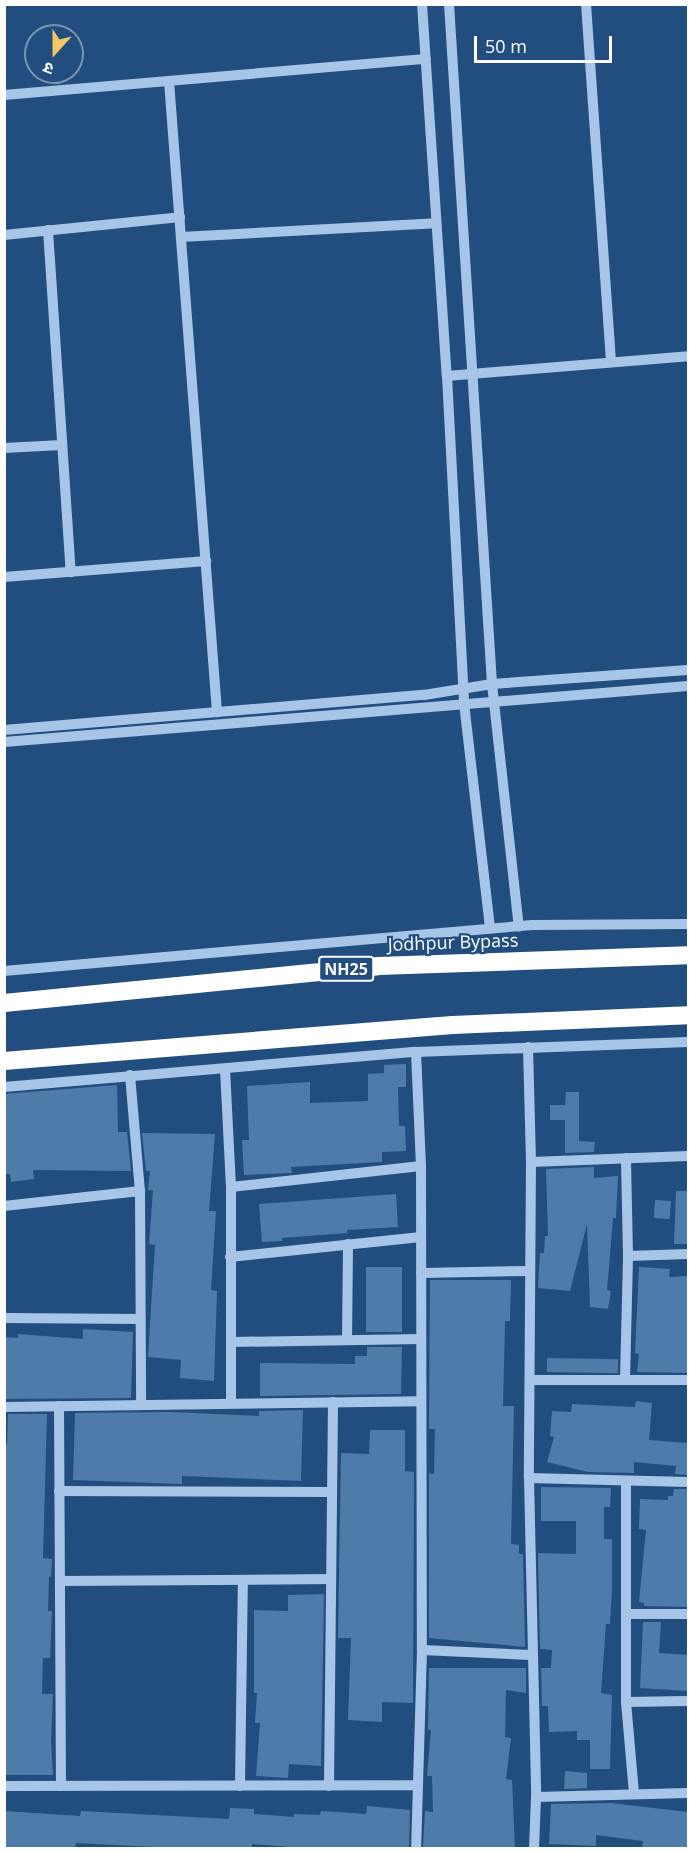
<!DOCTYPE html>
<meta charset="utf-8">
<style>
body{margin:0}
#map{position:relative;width:693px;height:1853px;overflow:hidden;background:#224e7f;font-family:"Open Sans","Noto Sans Devanagari",sans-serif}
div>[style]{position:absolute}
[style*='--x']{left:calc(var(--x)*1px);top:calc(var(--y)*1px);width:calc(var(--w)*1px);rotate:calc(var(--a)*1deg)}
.building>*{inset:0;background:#4e7baa;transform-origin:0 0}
.minor>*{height:10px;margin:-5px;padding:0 5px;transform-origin:5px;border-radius:5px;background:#a7c6e7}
.highway>*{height:18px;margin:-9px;padding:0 9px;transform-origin:9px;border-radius:9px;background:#fff}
span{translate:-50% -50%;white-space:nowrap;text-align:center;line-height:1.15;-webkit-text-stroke:4.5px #224e7f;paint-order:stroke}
.shield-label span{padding:2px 4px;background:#224e7f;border:2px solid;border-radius:4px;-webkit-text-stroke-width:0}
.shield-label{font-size:16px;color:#fff;font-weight:700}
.street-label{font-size:18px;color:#fff}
.frame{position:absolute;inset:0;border:6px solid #fff;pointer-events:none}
.north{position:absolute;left:24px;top:24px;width:60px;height:60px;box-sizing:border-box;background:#224e7f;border:2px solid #7a95b2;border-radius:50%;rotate:201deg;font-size:16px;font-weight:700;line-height:24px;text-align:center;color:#fff}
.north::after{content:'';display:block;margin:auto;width:21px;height:27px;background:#f3c669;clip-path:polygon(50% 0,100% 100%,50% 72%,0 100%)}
.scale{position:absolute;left:474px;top:36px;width:138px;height:27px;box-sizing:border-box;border:3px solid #fff;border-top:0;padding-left:8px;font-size:18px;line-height:21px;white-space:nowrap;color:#fff;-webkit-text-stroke:4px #224e7f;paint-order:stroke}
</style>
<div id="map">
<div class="building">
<i style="clip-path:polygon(406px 1064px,406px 1087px,398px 1087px,399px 1126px,405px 1126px,406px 1151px,382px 1152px,382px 1162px,291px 1167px,292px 1173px,244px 1175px,242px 1140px,249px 1140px,247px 1086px,310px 1082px,310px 1103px,368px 1101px,368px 1074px,384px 1073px,384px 1065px)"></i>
<i style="clip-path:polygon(117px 1085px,118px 1132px,127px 1132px,131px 1171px,33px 1170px,34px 1179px,11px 1182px,10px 1174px,4px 1174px,4px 1094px)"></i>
<i style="clip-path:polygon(566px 1092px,579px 1092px,579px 1141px,595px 1142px,594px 1152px,565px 1153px,565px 1120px,550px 1120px,550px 1105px,565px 1105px)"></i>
<i style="clip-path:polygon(142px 1133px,215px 1134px,209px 1211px,216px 1211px,211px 1290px,217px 1291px,214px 1381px,180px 1378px,181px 1360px,148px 1357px,155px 1245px,149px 1244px,153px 1190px,148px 1190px,150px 1171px,146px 1171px)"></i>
<i style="clip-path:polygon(594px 1167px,594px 1178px,618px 1176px,616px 1218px,613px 1218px,607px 1290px,611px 1291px,608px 1309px,590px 1307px,587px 1224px,570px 1291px,538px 1288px,540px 1253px,544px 1253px,545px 1236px,548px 1236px,546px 1169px)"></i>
<i style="clip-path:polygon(676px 1191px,688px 1191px,688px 1244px,674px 1244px)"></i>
<i style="clip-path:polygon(396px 1194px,398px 1227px,347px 1230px,347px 1233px,282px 1238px,282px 1241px,262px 1242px,259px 1204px)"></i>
<i style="left:655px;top:1200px;width:16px;height:18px;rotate:4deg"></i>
<i style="left:366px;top:1267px;width:36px;height:65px"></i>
<i style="clip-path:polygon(639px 1267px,670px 1269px,669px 1277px,688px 1276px,688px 1373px,637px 1372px,639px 1354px,635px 1353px)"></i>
<i style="clip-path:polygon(430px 1280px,511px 1280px,510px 1321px,505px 1321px,503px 1406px,514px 1406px,511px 1544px,519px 1545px,519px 1554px,523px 1554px,525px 1647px,429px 1638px,429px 1473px,434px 1474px,435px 1429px,429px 1429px)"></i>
<i style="clip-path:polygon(83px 1329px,133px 1332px,131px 1398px,4px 1399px,4px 1337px,18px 1338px,18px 1334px,83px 1339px)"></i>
<i style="clip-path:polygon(367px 1347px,402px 1347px,401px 1394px,260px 1396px,260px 1363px,355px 1364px,355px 1356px,367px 1356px)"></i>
<i style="left:547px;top:1358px;width:71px;height:14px;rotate:1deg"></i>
<i style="clip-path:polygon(636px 1401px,652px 1403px,649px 1440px,688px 1443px,688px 1475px,675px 1474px,676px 1466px,634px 1462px,634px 1473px,588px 1472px,547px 1462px,554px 1437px,550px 1436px,552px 1411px,571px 1412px,572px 1404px,635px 1407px)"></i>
<i style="clip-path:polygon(303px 1410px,301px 1481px,182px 1476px,182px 1484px,73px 1480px,75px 1413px,170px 1412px,259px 1416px,259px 1411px)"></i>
<i style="clip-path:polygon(8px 1414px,47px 1414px,43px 1558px,52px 1559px,51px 1577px,49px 1576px,48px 1611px,52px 1611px,50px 1658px,43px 1658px,42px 1694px,53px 1694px,51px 1740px,53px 1775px,4px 1775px,4px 1444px,7px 1444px)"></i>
<i style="clip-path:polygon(370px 1430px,405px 1430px,405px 1471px,414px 1472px,413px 1703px,382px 1702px,382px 1722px,348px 1720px,351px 1638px,338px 1638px,341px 1453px,369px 1454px)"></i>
<i style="clip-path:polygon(541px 1487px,611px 1488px,610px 1507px,604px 1507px,604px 1539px,612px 1539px,612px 1589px,610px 1624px,606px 1624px,601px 1693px,612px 1695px,610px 1769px,590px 1769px,590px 1740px,577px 1740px,577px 1731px,549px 1732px,548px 1706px,542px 1706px,541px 1668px,551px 1668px,552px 1650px,540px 1649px,538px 1553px,576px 1554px,576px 1521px,541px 1521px)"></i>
<i style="clip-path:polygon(674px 1489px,688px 1489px,688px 1607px,644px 1606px,644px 1603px,639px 1602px,646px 1530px,639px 1529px,640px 1499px,668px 1500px,668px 1496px,673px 1496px)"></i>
<i style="clip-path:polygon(324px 1594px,321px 1766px,289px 1764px,288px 1778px,256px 1776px,260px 1723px,255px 1723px,257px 1693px,254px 1693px,254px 1610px,288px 1611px,288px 1595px)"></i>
<i style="clip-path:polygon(643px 1622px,661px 1622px,659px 1653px,688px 1655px,688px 1691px,640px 1688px)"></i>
<i style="clip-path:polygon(429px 1668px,526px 1668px,526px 1693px,506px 1690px,505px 1737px,511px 1738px,506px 1779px,512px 1780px,515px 1848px,423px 1848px,425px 1811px,433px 1812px,432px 1776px,427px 1776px,431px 1730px,428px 1730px)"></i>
<i style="clip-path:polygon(565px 1771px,587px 1773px,587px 1788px,564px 1789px)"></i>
<i style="clip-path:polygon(611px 1803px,688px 1812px,688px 1848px,642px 1848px,643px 1841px,596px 1835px,596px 1846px,549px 1844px,551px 1804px)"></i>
<i style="clip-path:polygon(367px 1806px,410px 1810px,409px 1848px,306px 1848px,252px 1844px,252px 1848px,172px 1848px,76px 1843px,75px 1848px,4px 1848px,4px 1811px,80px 1816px,81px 1811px,229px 1819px,230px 1808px,254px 1809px,254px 1814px,294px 1817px,294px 1814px,320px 1815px,321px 1811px,366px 1814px)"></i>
</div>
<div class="minor">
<i style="--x:422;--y:4;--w:373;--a:86.2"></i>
<i style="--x:447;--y:376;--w:327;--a:87"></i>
<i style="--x:464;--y:703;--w:227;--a:83.4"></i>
<i style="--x:449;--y:4;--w:681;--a:86.38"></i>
<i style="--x:492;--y:684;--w:244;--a:83.7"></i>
<i style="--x:586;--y:4;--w:359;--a:86"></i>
<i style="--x:169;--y:81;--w:633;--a:85.65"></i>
<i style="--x:4;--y:95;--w:423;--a:-4.9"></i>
<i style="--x:48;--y:230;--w:343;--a:86.2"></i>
<i style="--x:4;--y:235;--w:177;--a:-5.8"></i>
<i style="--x:181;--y:237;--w:255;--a:-3.1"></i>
<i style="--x:447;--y:376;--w:242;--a:-4.7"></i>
<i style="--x:4;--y:448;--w:58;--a:-3"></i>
<i style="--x:4;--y:577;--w:203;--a:-4.5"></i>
<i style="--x:4;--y:730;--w:421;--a:-4.8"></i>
<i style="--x:424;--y:695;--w:69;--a:-9.2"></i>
<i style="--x:492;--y:684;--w:196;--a:-4.1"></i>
<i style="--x:4;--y:742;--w:686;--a:-4.68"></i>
<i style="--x:4;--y:971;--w:530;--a:-4.98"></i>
<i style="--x:532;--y:925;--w:156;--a:-0.4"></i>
<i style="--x:528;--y:1047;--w:115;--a:88.5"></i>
<i style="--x:531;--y:1162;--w:316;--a:90.4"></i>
<i style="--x:529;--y:1478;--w:319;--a:88.7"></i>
<i style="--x:536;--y:1797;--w:51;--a:92.2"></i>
<i style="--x:416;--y:1052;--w:114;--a:87.5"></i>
<i style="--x:421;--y:1166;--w:484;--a:89.9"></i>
<i style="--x:422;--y:1650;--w:198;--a:91.7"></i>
<i style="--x:225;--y:1069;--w:118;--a:87.1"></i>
<i style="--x:231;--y:1187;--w:216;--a:90"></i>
<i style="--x:130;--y:1075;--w:116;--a:85.1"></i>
<i style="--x:140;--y:1191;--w:214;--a:89.7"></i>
<i style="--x:4;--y:1087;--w:413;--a:-4.9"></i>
<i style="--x:416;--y:1052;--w:272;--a:-2.1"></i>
<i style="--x:531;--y:1162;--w:157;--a:-2.2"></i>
<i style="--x:231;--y:1187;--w:191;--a:-6.3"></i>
<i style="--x:4;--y:1206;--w:137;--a:-6.3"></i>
<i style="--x:628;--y:1256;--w:60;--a:-1.9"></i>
<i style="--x:230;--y:1257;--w:192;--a:-6"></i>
<i style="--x:421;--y:1273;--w:109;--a:-1.1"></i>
<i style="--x:4;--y:1318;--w:136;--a:0.4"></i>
<i style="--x:347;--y:1340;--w:96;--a:-89.4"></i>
<i style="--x:231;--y:1342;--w:190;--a:-0.9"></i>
<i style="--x:531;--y:1380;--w:157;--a:0"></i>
<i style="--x:625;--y:1380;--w:124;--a:-88.6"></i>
<i style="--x:628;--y:1256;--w:98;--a:-91.2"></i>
<i style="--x:59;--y:1406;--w:380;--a:89.7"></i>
<i style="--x:4;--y:1407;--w:417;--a:-0.8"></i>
<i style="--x:529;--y:1478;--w:159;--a:1.4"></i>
<i style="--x:626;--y:1481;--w:221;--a:90"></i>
<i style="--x:626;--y:1702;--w:91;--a:85"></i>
<i style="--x:59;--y:1491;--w:273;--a:0.2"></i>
<i style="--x:60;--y:1581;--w:271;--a:-0.4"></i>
<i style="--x:627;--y:1614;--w:61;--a:0"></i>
<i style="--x:422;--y:1650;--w:109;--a:2.6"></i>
<i style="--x:626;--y:1702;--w:62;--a:-0.9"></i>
<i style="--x:4;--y:1786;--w:413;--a:-0.1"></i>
<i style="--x:240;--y:1786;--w:206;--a:-89.2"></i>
<i style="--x:329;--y:1786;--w:384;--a:-89.4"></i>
<i style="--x:536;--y:1797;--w:152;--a:-1.5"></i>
</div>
<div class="highway">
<i style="--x:4;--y:1003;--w:376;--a:-5.6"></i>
<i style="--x:378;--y:966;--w:310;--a:-2"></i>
<i style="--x:4;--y:1061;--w:450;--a:-4.6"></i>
<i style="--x:453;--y:1025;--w:235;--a:-2.4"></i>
</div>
<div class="shield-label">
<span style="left:346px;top:969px">NH25</span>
</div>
<div class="street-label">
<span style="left:453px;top:942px;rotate:-2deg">Jodhpur Bypass</span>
</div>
<div class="frame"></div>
<div class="north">उ</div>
<div class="scale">50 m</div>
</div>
